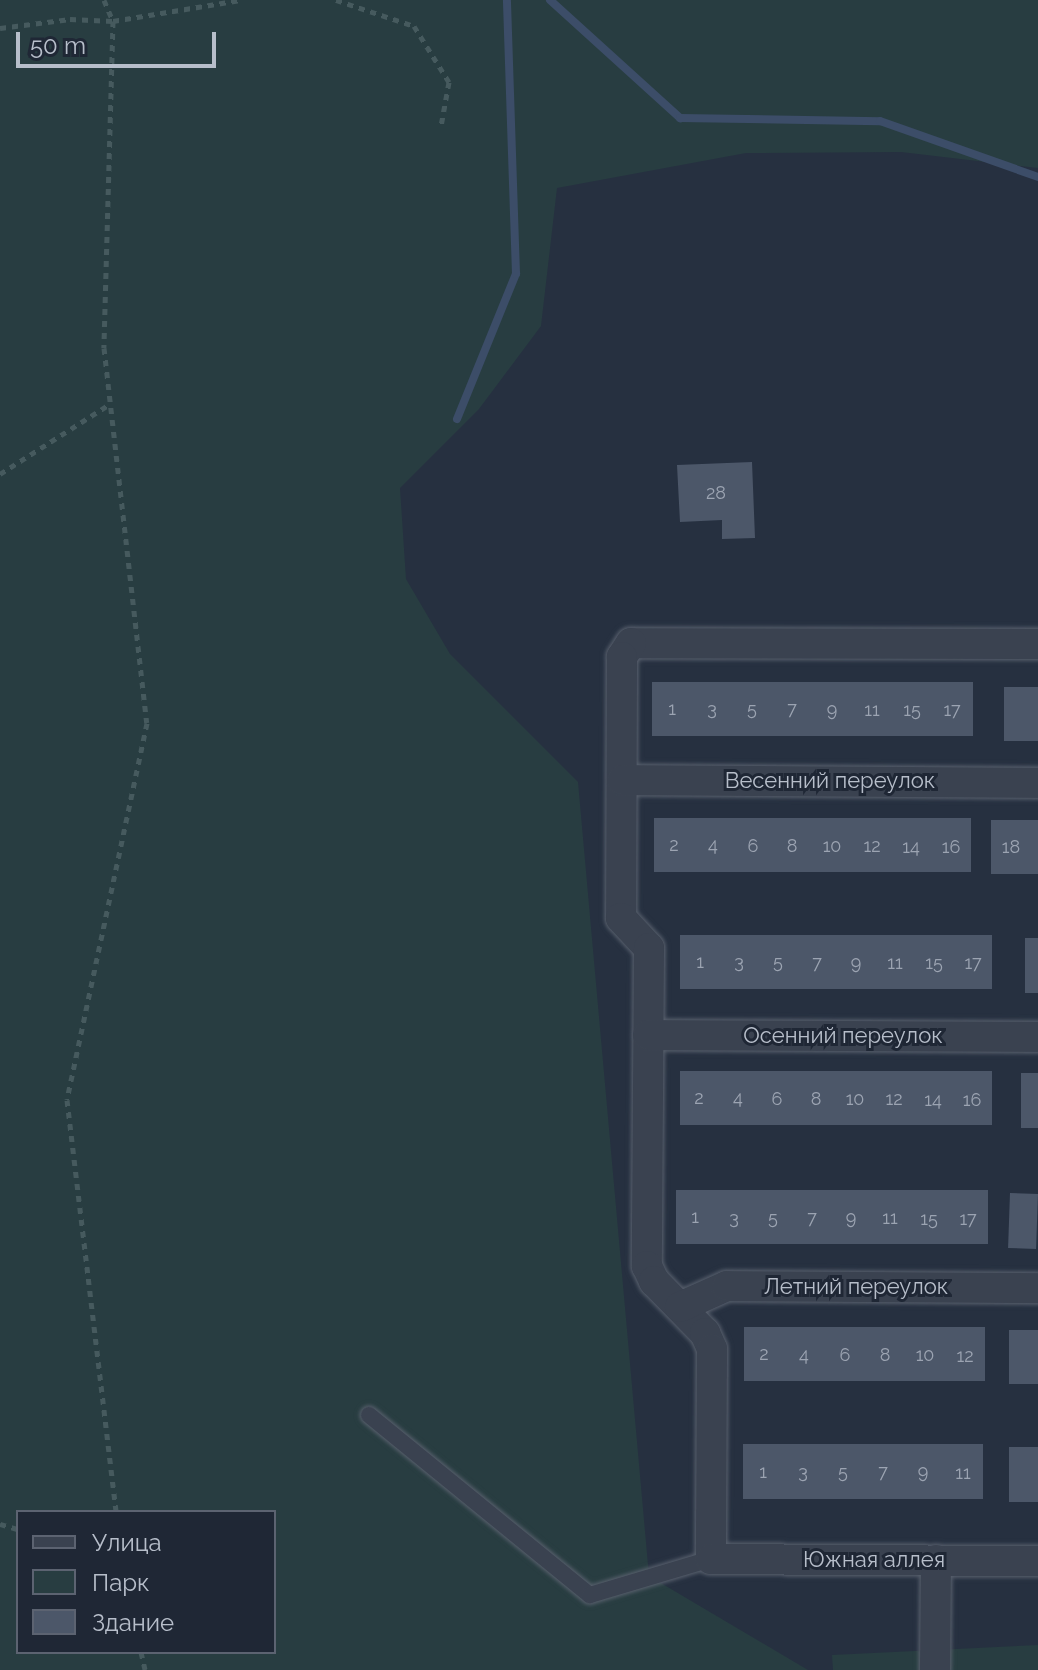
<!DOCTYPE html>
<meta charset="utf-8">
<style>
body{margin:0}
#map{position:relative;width:1038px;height:1670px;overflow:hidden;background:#263040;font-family:Raleway,sans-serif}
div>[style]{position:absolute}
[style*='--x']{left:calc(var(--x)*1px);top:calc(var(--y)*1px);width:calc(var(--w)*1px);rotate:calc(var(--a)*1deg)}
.green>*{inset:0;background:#283d41}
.stream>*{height:8px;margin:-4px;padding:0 4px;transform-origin:4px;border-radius:4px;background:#3c4d68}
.building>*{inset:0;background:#4c5769;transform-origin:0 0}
.path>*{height:5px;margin-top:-2.5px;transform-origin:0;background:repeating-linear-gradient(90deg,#465a5e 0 6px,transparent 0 12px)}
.roads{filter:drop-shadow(0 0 2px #58606d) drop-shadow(0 0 2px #58606d)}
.service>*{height:16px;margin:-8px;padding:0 8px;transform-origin:8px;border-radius:8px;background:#3a4250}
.minor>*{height:30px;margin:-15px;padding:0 15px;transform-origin:15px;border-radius:15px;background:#3a4250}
span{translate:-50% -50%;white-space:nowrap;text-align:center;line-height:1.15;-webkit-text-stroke:6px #1f2735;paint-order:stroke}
.number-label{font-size:18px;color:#9ca4b2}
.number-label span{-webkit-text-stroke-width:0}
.street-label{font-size:22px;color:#b7beca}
.legend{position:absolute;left:16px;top:1510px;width:260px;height:144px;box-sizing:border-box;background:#1f2735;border:2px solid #5c6371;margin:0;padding:10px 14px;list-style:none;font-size:24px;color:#b7beca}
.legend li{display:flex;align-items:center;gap:16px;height:40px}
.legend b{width:40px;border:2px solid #5c6371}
.scale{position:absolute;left:16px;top:32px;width:200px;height:36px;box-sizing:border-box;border:4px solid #b7beca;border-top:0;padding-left:10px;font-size:24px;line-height:28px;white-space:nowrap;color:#b7beca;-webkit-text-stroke:6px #1f2735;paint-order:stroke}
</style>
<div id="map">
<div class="green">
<i style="clip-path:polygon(evenodd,0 0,1038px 0,1038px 168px,901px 152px,746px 153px,557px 188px,541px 326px,479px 409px,400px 488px,406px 579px,450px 654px,578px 782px,649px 1576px,808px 1670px,0 1670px,0 0,18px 1512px,274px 1512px,274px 1652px,18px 1652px,18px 1512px)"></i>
<i style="clip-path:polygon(1038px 1645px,1038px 1670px,833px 1670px,832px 1655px)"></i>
</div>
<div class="stream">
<i style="--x:550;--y:0;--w:176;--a:42.2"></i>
<i style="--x:680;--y:118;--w:200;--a:0.9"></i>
<i style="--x:880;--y:121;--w:168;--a:19.5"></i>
<i style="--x:457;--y:419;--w:157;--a:-67.9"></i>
<i style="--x:516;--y:274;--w:274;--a:-91.9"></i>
</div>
<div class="building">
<i style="clip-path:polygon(752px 462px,755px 538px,722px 539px,722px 520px,680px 522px,677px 465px)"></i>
<i style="left:652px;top:682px;width:321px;height:54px"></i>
<i style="left:1004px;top:687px;width:34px;height:54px"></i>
<i style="left:654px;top:818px;width:317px;height:54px"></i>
<i style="left:991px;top:820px;width:47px;height:54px"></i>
<i style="left:680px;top:935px;width:312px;height:54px"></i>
<i style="left:1025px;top:938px;width:13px;height:55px"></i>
<i style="left:680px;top:1071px;width:312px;height:54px"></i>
<i style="left:1021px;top:1073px;width:17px;height:55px"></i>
<i style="left:676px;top:1190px;width:312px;height:54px"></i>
<i style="left:1010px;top:1193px;width:28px;height:55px;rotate:2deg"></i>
<i style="left:744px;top:1327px;width:241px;height:54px"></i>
<i style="left:1009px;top:1330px;width:29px;height:54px"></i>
<i style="left:743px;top:1444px;width:240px;height:55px"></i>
<i style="left:1009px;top:1447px;width:29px;height:55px"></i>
</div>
<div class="path">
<i style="--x:104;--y:0;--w:23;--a:67"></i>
<i style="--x:113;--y:21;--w:327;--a:91.6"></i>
<i style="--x:104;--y:348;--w:377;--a:83.5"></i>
<i style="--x:147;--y:723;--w:385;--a:102"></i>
<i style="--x:67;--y:1100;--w:415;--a:83.2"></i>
<i style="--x:336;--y:0;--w:82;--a:18.4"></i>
<i style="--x:414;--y:26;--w:66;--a:58"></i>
<i style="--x:449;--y:82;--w:45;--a:100.3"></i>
<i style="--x:0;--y:28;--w:71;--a:-7.3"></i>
<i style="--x:70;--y:19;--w:43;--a:2.7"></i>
<i style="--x:113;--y:21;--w:129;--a:-9.4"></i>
<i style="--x:0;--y:474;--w:130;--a:-32.5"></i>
<i style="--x:0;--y:1524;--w:19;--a:16"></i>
<i style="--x:141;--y:1652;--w:18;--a:77"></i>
</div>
<div class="roads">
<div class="service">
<i style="--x:369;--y:1415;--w:285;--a:39.2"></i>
<i style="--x:590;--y:1595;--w:126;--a:-16.6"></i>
</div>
<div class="minor">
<i style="--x:1038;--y:644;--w:407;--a:-179.9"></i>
<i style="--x:631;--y:643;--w:17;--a:123"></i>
<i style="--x:622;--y:657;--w:261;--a:90.2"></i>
<i style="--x:621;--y:918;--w:41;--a:47"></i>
<i style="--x:649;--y:948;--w:318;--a:90.4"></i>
<i style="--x:647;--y:1266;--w:17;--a:65"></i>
<i style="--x:654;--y:1281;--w:73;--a:45.6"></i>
<i style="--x:705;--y:1333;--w:17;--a:66"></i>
<i style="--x:712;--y:1349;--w:210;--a:90.3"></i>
<i style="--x:711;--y:1559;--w:327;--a:0.4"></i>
<i style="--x:622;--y:780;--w:416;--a:0.4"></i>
<i style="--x:648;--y:1035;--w:390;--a:0.3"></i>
<i style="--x:680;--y:1307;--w:51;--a:-24.1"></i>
<i style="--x:727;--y:1286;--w:311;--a:0.4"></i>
<i style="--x:935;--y:1670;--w:110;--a:-89.5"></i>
</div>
</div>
<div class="number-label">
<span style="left:716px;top:493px">28</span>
<span style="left:672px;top:709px">1</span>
<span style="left:712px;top:709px">3</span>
<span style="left:752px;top:709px">5</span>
<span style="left:792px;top:709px">7</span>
<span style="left:832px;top:710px">9</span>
<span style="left:872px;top:710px">11</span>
<span style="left:912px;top:710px">15</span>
<span style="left:952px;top:710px">17</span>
<span style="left:674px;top:845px">2</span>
<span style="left:713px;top:845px">4</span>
<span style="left:753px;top:846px">6</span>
<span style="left:792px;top:846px">8</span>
<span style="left:832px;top:846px">10</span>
<span style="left:872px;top:846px">12</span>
<span style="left:911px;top:847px">14</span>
<span style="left:951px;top:847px">16</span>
<span style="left:1011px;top:847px">18</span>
<span style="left:700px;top:962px">1</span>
<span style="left:739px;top:962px">3</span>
<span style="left:778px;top:962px">5</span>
<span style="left:817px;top:963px">7</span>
<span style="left:856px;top:963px">9</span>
<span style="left:895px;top:963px">11</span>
<span style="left:934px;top:963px">15</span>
<span style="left:973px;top:963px">17</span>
<span style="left:699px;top:1098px">2</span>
<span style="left:738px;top:1098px">4</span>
<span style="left:777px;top:1099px">6</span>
<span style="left:816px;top:1099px">8</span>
<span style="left:855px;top:1099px">10</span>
<span style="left:894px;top:1099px">12</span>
<span style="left:933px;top:1100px">14</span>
<span style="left:972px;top:1100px">16</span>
<span style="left:695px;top:1217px">1</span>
<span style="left:734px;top:1218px">3</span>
<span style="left:773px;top:1218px">5</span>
<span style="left:812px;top:1218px">7</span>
<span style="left:851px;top:1218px">9</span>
<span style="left:890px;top:1218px">11</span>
<span style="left:929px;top:1219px">15</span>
<span style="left:968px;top:1219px">17</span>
<span style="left:764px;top:1354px">2</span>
<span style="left:804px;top:1355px">4</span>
<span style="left:845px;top:1355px">6</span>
<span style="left:885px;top:1355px">8</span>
<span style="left:925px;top:1355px">10</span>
<span style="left:965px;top:1356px">12</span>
<span style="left:763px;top:1472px">1</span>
<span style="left:803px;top:1472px">3</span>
<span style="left:843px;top:1472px">5</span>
<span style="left:883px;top:1472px">7</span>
<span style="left:923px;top:1472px">9</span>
<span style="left:963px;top:1473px">11</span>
</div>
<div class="street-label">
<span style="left:830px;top:781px">Весенний переулок</span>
<span style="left:843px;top:1036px">Осенний переулок</span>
<span style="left:856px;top:1287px">Летний переулок</span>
<span style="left:874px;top:1560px">Южная аллея</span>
</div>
<ul class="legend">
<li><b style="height:10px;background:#3a4250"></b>Улица</li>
<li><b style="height:22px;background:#283d41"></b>Парк</li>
<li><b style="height:22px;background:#4c5769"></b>Здание</li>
</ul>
<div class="scale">50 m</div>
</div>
